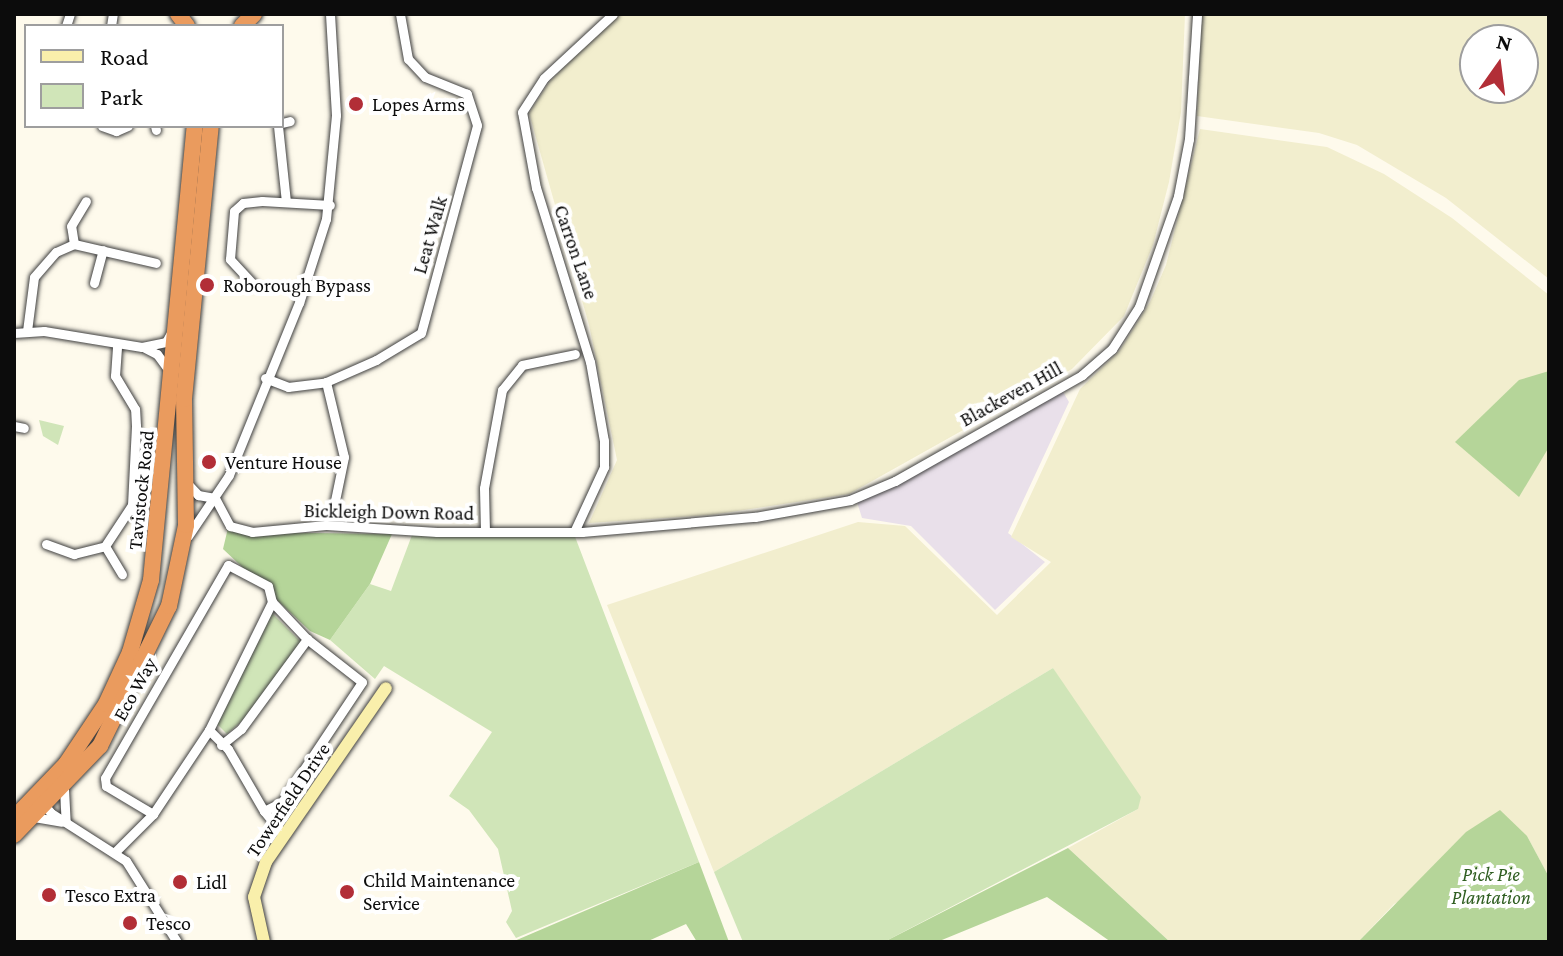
<!DOCTYPE html>
<style>
body{margin:0}
#map{position:relative;width:1563px;height:956px;overflow:hidden;background:#fefaec;font-family:"Crimson Pro",serif}
div>[style]{position:absolute}
[style*='--x']{left:calc(var(--x)*1px);top:calc(var(--y)*1px);width:calc(var(--w)*1px);rotate:calc(var(--a)*1deg)}
.industrial>*{inset:0;background:#e9e0ea}
.farmland>*{inset:0;background:#f2eece}
.green>*{inset:0;background:#d0e5b8}
.forest>*{inset:0;background:#b5d599}
.roads{filter:drop-shadow(0 0 2px #3f3f3f) drop-shadow(0 0 2px #3f3f3f)}
.street>*{height:9px;margin:-4.5px;padding:0 4.5px;transform-origin:4.5px;border-radius:4.5px;background:#fff}
.secondary>*{height:12px;margin:-6px;padding:0 6px;transform-origin:6px;border-radius:6px;background:#f9efab}
.highway>*{height:16px;margin:-8px;padding:0 8px;transform-origin:8px;border-radius:8px;background:#ea9b5e}
.dots>*{width:22px;height:22px;translate:-50% -50%;box-sizing:border-box;border:4px solid #fff;border-radius:50%}
span{translate:-50% -50%;white-space:nowrap;text-align:center;line-height:1.15;-webkit-text-stroke:8px #fff;paint-order:stroke}
.poi-label{font-size:20px;color:#0c0c0c}
.left{translate:0 -50%;text-align:left}
.street-label{font-size:20px;color:#0c0c0c}
.park-label{font-size:20px;color:#2f5e21;font-style:italic}
.frame{position:absolute;inset:0;border:16px solid #0c0c0c;pointer-events:none}
.legend{position:absolute;left:24px;top:24px;width:260px;height:104px;box-sizing:border-box;background:#fff;border:2px solid #9e9e9e;margin:0;padding:10px 14px;list-style:none;font-size:24px;color:#0c0c0c}
.legend li{display:flex;align-items:center;gap:16px;height:40px}
.legend b{width:40px;border:2px solid #9e9e9e}
.north{position:absolute;left:1459px;top:24px;width:80px;height:80px;box-sizing:border-box;background:#fff;border:2px solid #9e9e9e;border-radius:50%;rotate:14deg;font-size:22px;font-weight:700;line-height:32px;text-align:center;color:#0c0c0c}
.north::after{content:'';display:block;margin:auto;width:28px;height:36px;background:#b22e37;clip-path:polygon(50% 0,100% 100%,50% 72%,0 100%)}
</style>
<div id="map">
<div class="industrial">
<i style="clip-path:polygon(1062px 390px,1069px 402px,1008px 533px,1045px 562px,995px 610px,911px 526px,862px 518px,857px 502px)"></i>
</div>
<div class="farmland">
<i style="clip-path:polygon(618px 14px,1185px 14px,1181px 112px,1169px 182px,1153px 245px,1124px 316px,1072px 369px,849px 494px,711px 515px,589px 523px,617px 460px,589px 325px,529px 113px,550px 81px)"></i>
<i style="clip-path:polygon(evenodd,1202px 14px,1549px 14px,1549px 279px,1446px 198px,1357px 145px,1319px 133px,1197px 116px,1202px 14px,1475px 40px,1523px 40px,1523px 88px,1475px 88px,1475px 40px)"></i>
<i style="clip-path:polygon(1200px 129px,1327px 147px,1384px 174px,1452px 218px,1549px 295px,1549px 877px,1527px 836px,1394px 904px,1358px 942px,1170px 942px,1068px 848px,1138px 809px,1053px 668px,714px 872px,607px 605px,858px 522px,905px 526px,997px 615px,1051px 562px,1011px 537px,1080px 389px,1120px 350px,1150px 302px,1166px 265px)"></i>
</div>
<div class="green">
<i style="clip-path:polygon(39px 420px,64px 426px,58px 445px,43px 436px)"></i>
<i style="clip-path:polygon(574px 534px,699px 862px,516px 938px,506px 922px,512px 911px,498px 849px,469px 810px,449px 796px,492px 732px,384px 666px,375px 679px,330px 640px,370px 584px,391px 591px,412px 535px)"></i>
<i style="clip-path:polygon(272px 613px,301px 642px,244px 719px,227px 734px,217px 724px)"></i>
<i style="clip-path:polygon(1053px 668px,1141px 797px,1138px 809px,884px 942px,743px 942px,714px 872px)"></i>
</div>
<div class="forest">
<i style="clip-path:polygon(1549px 371px,1549px 447px,1519px 497px,1455px 442px,1519px 380px)"></i>
<i style="clip-path:polygon(228px 528px,241px 532px,392px 534px,370px 584px,330px 640px,310px 631px,223px 549px)"></i>
<i style="clip-path:polygon(1500px 810px,1527px 836px,1549px 877px,1549px 942px,1358px 942px,1466px 832px)"></i>
<i style="clip-path:polygon(1068px 848px,1170px 942px,1111px 942px,1047px 897px,937px 942px,884px 942px)"></i>
<i style="clip-path:polygon(699px 862px,729px 942px,697px 942px,686px 924px,646px 942px,512px 942px)"></i>
</div>
<div class="roads">
<div class="street">
<i style="--x:66;--y:26;--w:13;--a:-72"></i>
<i style="--x:111;--y:26;--w:12;--a:-81"></i>
<i style="--x:282;--y:123;--w:8;--a:-14"></i>
<i style="--x:102;--y:126;--w:15;--a:20"></i>
<i style="--x:116;--y:131;--w:13;--a:-23"></i>
<i style="--x:155;--y:126;--w:4;--a:76"></i>
<i style="--x:278;--y:126;--w:76;--a:84"></i>
<i style="--x:74;--y:244;--w:18;--a:-99"></i>
<i style="--x:71;--y:226;--w:29;--a:-59"></i>
<i style="--x:94;--y:283;--w:34;--a:-75"></i>
<i style="--x:253;--y:284;--w:34;--a:-133"></i>
<i style="--x:230;--y:259;--w:48;--a:-85.2"></i>
<i style="--x:234;--y:211;--w:12;--a:-42"></i>
<i style="--x:243;--y:203;--w:19;--a:-6"></i>
<i style="--x:262;--y:201;--w:68;--a:3.4"></i>
<i style="--x:27;--y:331;--w:54;--a:-82.6"></i>
<i style="--x:34;--y:277;--w:33;--a:-49"></i>
<i style="--x:56;--y:252;--w:20;--a:-24"></i>
<i style="--x:74;--y:244;--w:84;--a:13"></i>
<i style="--x:14;--y:333;--w:30;--a:-4"></i>
<i style="--x:44;--y:331;--w:99;--a:9.3"></i>
<i style="--x:142;--y:347;--w:25;--a:-12"></i>
<i style="--x:166;--y:342;--w:10;--a:-61"></i>
<i style="--x:145;--y:348;--w:13;--a:27"></i>
<i style="--x:157;--y:354;--w:19;--a:54"></i>
<i style="--x:265;--y:378;--w:25;--a:21"></i>
<i style="--x:288;--y:387;--w:38;--a:-7"></i>
<i style="--x:326;--y:382;--w:55;--a:-23.7"></i>
<i style="--x:376;--y:360;--w:52;--a:-31"></i>
<i style="--x:421;--y:333;--w:215;--a:-74.9"></i>
<i style="--x:477;--y:125;--w:33;--a:-108"></i>
<i style="--x:467;--y:94;--w:45;--a:-158"></i>
<i style="--x:425;--y:77;--w:25;--a:-133"></i>
<i style="--x:408;--y:59;--w:46;--a:-100.1"></i>
<i style="--x:326;--y:382;--w:77;--a:76.5"></i>
<i style="--x:344;--y:457;--w:54;--a:101.7"></i>
<i style="--x:14;--y:426;--w:10;--a:11"></i>
<i style="--x:186;--y:482;--w:18;--a:47"></i>
<i style="--x:198;--y:495;--w:17;--a:10"></i>
<i style="--x:215;--y:498;--w:32;--a:62"></i>
<i style="--x:230;--y:526;--w:23;--a:15"></i>
<i style="--x:252;--y:532;--w:74;--a:-5.4"></i>
<i style="--x:326;--y:525;--w:111;--a:3.6"></i>
<i style="--x:437;--y:532;--w:145;--a:0"></i>
<i style="--x:582;--y:532;--w:174;--a:-5"></i>
<i style="--x:755;--y:517;--w:97;--a:-10.1"></i>
<i style="--x:850;--y:500;--w:49;--a:-22.9"></i>
<i style="--x:895;--y:481;--w:215;--a:-29.5"></i>
<i style="--x:1082;--y:375;--w:40;--a:-41"></i>
<i style="--x:1112;--y:349;--w:50;--a:-57.3"></i>
<i style="--x:1139;--y:307;--w:118;--a:-70.6"></i>
<i style="--x:1178;--y:196;--w:58;--a:-79.1"></i>
<i style="--x:1189;--y:139;--w:125;--a:-86.3"></i>
<i style="--x:485;--y:532;--w:44;--a:-91.3"></i>
<i style="--x:484;--y:488;--w:100;--a:-79.6"></i>
<i style="--x:502;--y:390;--w:32;--a:-51"></i>
<i style="--x:522;--y:365;--w:54;--a:-11.7"></i>
<i style="--x:574;--y:532;--w:72;--a:-65.2"></i>
<i style="--x:604;--y:467;--w:26;--a:-90"></i>
<i style="--x:604;--y:441;--w:80;--a:-100"></i>
<i style="--x:590;--y:362;--w:182;--a:-107.2"></i>
<i style="--x:536;--y:188;--w:77;--a:-100.4"></i>
<i style="--x:522;--y:112;--w:40;--a:-57.1"></i>
<i style="--x:544;--y:78;--w:94;--a:-42.8"></i>
<i style="--x:188;--y:536;--w:73;--a:-56.1"></i>
<i style="--x:229;--y:475;--w:186;--a:-67.9"></i>
<i style="--x:299;--y:303;--w:88;--a:-72.2"></i>
<i style="--x:326;--y:219;--w:104;--a:-84.5"></i>
<i style="--x:336;--y:115;--w:101;--a:-93.4"></i>
<i style="--x:46;--y:544;--w:30;--a:20"></i>
<i style="--x:74;--y:554;--w:32;--a:-14"></i>
<i style="--x:105;--y:546;--w:49;--a:-56.6"></i>
<i style="--x:132;--y:505;--w:79;--a:-87.1"></i>
<i style="--x:136;--y:426;--w:17;--a:-93"></i>
<i style="--x:135;--y:409;--w:39;--a:-121"></i>
<i style="--x:115;--y:376;--w:32;--a:-86"></i>
<i style="--x:105;--y:546;--w:33;--a:59"></i>
<i style="--x:209;--y:730;--w:27;--a:45"></i>
<i style="--x:228;--y:749;--w:72;--a:59.9"></i>
<i style="--x:264;--y:811;--w:20;--a:-27"></i>
<i style="--x:282;--y:802;--w:144;--a:-56.3"></i>
<i style="--x:362;--y:682;--w:70;--a:-142"></i>
<i style="--x:307;--y:639;--w:51;--a:-133.4"></i>
<i style="--x:221;--y:745;--w:26;--a:-39"></i>
<i style="--x:241;--y:729;--w:112;--a:-53.7"></i>
<i style="--x:64;--y:789;--w:33;--a:87"></i>
<i style="--x:42;--y:802;--w:14;--a:51"></i>
<i style="--x:51;--y:813;--w:89;--a:32.6"></i>
<i style="--x:126;--y:861;--w:96;--a:57.8"></i>
<i style="--x:264;--y:811;--w:32;--a:51"></i>
<i style="--x:34;--y:817;--w:28;--a:10"></i>
<i style="--x:116;--y:851;--w:52;--a:-45"></i>
<i style="--x:153;--y:814;--w:101;--a:-56.3"></i>
<i style="--x:209;--y:730;--w:143;--a:-63.8"></i>
<i style="--x:272;--y:602;--w:16;--a:-104"></i>
<i style="--x:268;--y:586;--w:45;--a:-152.3"></i>
<i style="--x:228;--y:565;--w:246;--a:120"></i>
<i style="--x:105;--y:778;--w:8;--a:83"></i>
<i style="--x:106;--y:786;--w:55;--a:30.8"></i>
</div>
<div class="secondary">
<i style="--x:264;--y:942;--w:46;--a:-102.5"></i>
<i style="--x:254;--y:897;--w:37;--a:-71"></i>
<i style="--x:266;--y:862;--w:211;--a:-55.4"></i>
</div>
<div class="highway">
<i style="--x:178;--y:14;--w:15;--a:53"></i>
<i style="--x:242;--y:26;--w:17;--a:-45"></i>
<i style="--x:14;--y:818;--w:75;--a:-46.1"></i>
<i style="--x:66;--y:764;--w:72;--a:-56.3"></i>
<i style="--x:106;--y:704;--w:57;--a:-65.2"></i>
<i style="--x:130;--y:652;--w:75;--a:-73.7"></i>
<i style="--x:151;--y:580;--w:456;--a:-84.5"></i>
<i style="--x:14;--y:835;--w:124;--a:-46"></i>
<i style="--x:100;--y:746;--w:156;--a:-63.8"></i>
<i style="--x:169;--y:606;--w:83;--a:-78.1"></i>
<i style="--x:186;--y:525;--w:126;--a:-90.9"></i>
<i style="--x:184;--y:399;--w:274;--a:-84.4"></i>
</div>
</div>
<div class="dots">
<i style="left:356px;top:104px;background:#b22e37"></i>
<i style="left:207px;top:285px;background:#b22e37"></i>
<i style="left:209px;top:462px;background:#b22e37"></i>
<i style="left:180px;top:882px;background:#b22e37"></i>
<i style="left:347px;top:892px;background:#b22e37"></i>
<i style="left:49px;top:895px;background:#b22e37"></i>
<i style="left:130px;top:923px;background:#b22e37"></i>
</div>
<div class="poi-label">
<span class="left" style="left:372px;top:104px">Lopes Arms</span>
<span class="left" style="left:223px;top:285px">Roborough Bypass</span>
<span class="left" style="left:225px;top:462px">Venture House</span>
<span class="left" style="left:363px;top:892px">Child Maintenance<br>Service</span>
<span class="left" style="left:196px;top:882px">Lidl</span>
<span class="left" style="left:65px;top:895px">Tesco Extra</span>
<span class="left" style="left:146px;top:923px">Tesco</span>
</div>
<div class="street-label">
<span style="left:430px;top:235px;rotate:-74deg">Leat Walk</span>
<span style="left:576px;top:252px;rotate:71deg">Carron Lane</span>
<span style="left:1011px;top:394px;rotate:-29deg">Blackeven Hill</span>
<span style="left:141px;top:490px;rotate:-84deg">Tavistock Road</span>
<span style="left:389px;top:512px;rotate:1deg">Bickleigh Down Road</span>
<span style="left:135px;top:689px;rotate:-61deg">Eco Way</span>
<span style="left:288px;top:800px;rotate:-56deg">Towerfield Drive</span>
</div>
<div class="park-label">
<span style="left:1491px;top:886px">Pick Pie<br>Plantation</span>
</div>
<div class="frame"></div>
<ul class="legend">
<li><b style="height:10px;background:#f9efab"></b>Road</li>
<li><b style="height:22px;background:#d0e5b8"></b>Park</li>
</ul>
<div class="north">N</div>
</div>
